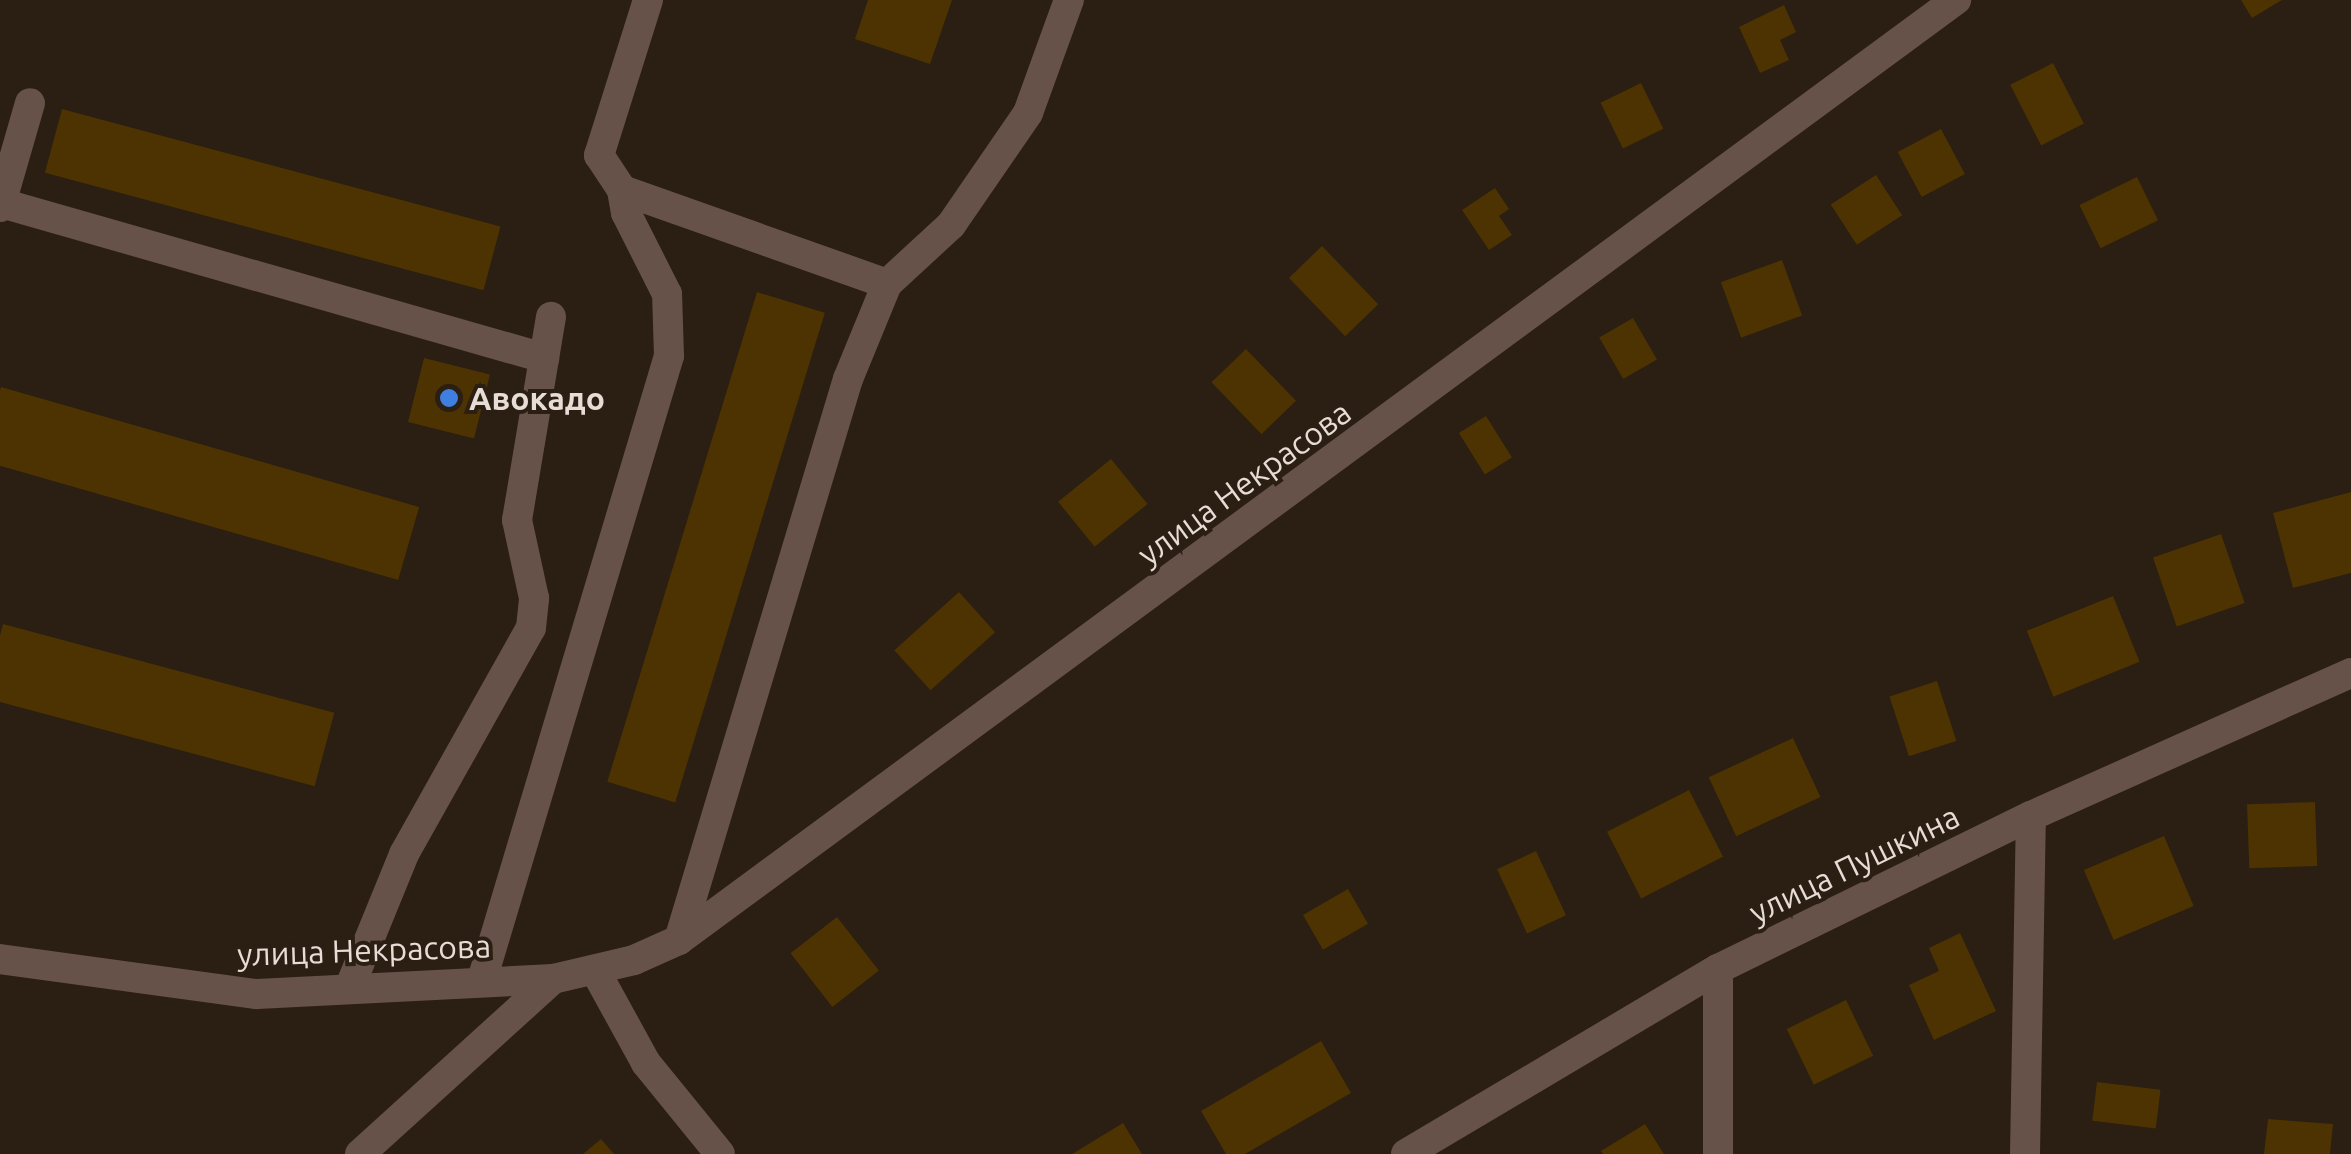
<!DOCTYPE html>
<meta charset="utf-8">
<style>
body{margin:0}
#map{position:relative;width:2351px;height:1154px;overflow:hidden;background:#2b1e12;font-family:Ubuntu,sans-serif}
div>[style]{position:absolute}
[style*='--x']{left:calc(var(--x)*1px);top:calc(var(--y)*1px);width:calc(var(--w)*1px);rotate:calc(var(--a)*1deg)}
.building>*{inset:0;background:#4c3301;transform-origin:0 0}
.minor>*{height:30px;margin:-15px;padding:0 15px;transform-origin:15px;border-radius:15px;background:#67524a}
.dots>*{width:28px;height:28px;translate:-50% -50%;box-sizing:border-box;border:5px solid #2b1e12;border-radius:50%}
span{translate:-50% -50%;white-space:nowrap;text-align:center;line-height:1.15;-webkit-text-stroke:8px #2b1e12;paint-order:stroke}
.poi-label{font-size:32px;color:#e7ddd6;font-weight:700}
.left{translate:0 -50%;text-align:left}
.street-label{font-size:32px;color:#e7ddd6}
</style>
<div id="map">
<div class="building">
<i style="clip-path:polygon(868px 0,952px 0,930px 64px,855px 39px)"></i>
<i style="clip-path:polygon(2241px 0,2282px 0,2252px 18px)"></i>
<i style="clip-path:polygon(1784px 5px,1796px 32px,1780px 40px,1789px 60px,1760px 73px,1739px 27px)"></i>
<i style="left:2053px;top:63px;width:68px;height:48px;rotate:63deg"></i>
<i style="left:1641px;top:83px;width:51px;height:45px;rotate:64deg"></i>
<i style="left:62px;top:109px;width:454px;height:66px;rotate:15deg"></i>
<i style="left:1941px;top:129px;width:51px;height:49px;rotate:62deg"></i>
<i style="left:1876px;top:175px;width:48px;height:54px;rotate:57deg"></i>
<i style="left:2137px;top:177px;width:48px;height:64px;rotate:64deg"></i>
<i style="clip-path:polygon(1495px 188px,1509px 209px,1499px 216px,1512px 235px,1489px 250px,1462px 210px)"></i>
<i style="left:1322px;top:246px;width:81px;height:46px;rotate:46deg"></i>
<i style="left:1782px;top:260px;width:59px;height:65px;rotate:70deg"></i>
<i style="left:757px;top:292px;width:71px;height:512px;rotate:17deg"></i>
<i style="left:1633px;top:318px;width:48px;height:39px;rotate:60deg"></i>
<i style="left:1246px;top:349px;width:72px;height:48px;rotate:46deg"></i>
<i style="left:424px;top:358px;width:68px;height:66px;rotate:14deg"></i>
<i style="left:1px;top:387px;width:435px;height:76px;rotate:16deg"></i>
<i style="left:1486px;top:416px;width:49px;height:32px;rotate:58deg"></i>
<i style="left:1111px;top:459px;width:58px;height:68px;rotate:51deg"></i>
<i style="clip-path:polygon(2351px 492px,2351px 573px,2293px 588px,2273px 513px)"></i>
<i style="left:2221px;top:534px;width:73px;height:72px;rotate:71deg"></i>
<i style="left:959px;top:592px;width:54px;height:87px;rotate:48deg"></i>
<i style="left:2113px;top:596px;width:71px;height:93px;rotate:68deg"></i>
<i style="left:3px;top:624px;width:343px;height:76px;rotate:15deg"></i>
<i style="left:1937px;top:681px;width:63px;height:50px;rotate:72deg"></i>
<i style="left:1793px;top:738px;width:65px;height:93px;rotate:65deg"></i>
<i style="left:1689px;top:790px;width:75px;height:92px;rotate:63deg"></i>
<i style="left:2315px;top:802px;width:64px;height:68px;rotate:88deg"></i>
<i style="left:2164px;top:836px;width:76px;height:87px;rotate:67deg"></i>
<i style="left:1536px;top:851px;width:71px;height:43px;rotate:65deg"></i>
<i style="left:1348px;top:889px;width:40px;height:52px;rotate:60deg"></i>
<i style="left:837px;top:917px;width:68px;height:59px;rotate:52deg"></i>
<i style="clip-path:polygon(1960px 933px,1996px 1011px,1934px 1040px,1909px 985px,1939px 971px,1929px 948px)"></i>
<i style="left:1846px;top:1000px;width:62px;height:66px;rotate:64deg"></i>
<i style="clip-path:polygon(1321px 1041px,1351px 1093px,1245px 1154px,1226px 1154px,1201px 1111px)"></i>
<i style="left:2097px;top:1082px;width:64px;height:39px;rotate:7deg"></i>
<i style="clip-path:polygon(2268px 1119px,2333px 1124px,2330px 1154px,2264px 1154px)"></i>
<i style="clip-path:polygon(1123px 1123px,1142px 1154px,1072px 1154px)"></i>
<i style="clip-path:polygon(1645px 1124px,1664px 1154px,1603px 1154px,1601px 1151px)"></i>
<i style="clip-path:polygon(601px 1139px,614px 1154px,583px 1154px)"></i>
</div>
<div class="minor">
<i style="--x:648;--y:0;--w:163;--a:107.5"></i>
<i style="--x:599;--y:155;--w:42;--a:56.7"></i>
<i style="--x:622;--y:190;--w:281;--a:19.5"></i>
<i style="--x:1;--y:203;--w:565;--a:15.93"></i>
<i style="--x:0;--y:207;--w:108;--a:-73.9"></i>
<i style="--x:679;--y:940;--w:586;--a:-73.24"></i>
<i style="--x:848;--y:379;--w:103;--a:-67.7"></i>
<i style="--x:887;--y:284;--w:87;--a:-42.7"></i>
<i style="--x:951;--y:225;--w:136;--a:-55.5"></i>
<i style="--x:1028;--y:113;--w:120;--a:-70.1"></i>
<i style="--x:0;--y:959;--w:259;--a:7.8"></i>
<i style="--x:257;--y:994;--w:296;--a:-2.9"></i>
<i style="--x:553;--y:979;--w:83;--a:-13.2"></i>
<i style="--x:634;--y:960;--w:49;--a:-24"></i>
<i style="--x:679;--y:940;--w:1586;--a:-36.36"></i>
<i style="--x:1718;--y:969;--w:185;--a:90"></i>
<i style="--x:596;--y:972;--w:104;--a:61.2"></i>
<i style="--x:646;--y:1063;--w:117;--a:50.9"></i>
<i style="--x:482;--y:980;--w:651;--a:-73.32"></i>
<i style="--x:669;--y:356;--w:62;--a:-91.8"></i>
<i style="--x:667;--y:294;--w:91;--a:-116.8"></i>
<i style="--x:626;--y:213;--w:23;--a:-100"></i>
<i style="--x:349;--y:989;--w:146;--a:-67.8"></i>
<i style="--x:404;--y:854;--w:259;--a:-60.7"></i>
<i style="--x:531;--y:628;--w:30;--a:-84"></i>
<i style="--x:534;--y:598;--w:80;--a:-102.3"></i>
<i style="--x:517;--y:520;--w:206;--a:-80.5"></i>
<i style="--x:360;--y:1154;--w:261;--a:-42.2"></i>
<i style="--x:1406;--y:1154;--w:363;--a:-30.7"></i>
<i style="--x:1718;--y:969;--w:348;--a:-26.1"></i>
<i style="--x:2031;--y:816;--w:350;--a:-24.1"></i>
<i style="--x:2025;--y:1154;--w:338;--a:-89"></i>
</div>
<div class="dots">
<i style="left:449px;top:398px;background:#3f7fe0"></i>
</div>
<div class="poi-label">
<span class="left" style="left:469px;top:398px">Авокадо</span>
</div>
<div class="street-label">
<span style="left:1244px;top:483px;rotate:-36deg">улица Некрасова</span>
<span style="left:1854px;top:864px;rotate:-26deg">улица Пушкина</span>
<span style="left:364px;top:950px;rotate:-2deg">улица Некрасова</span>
</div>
</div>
